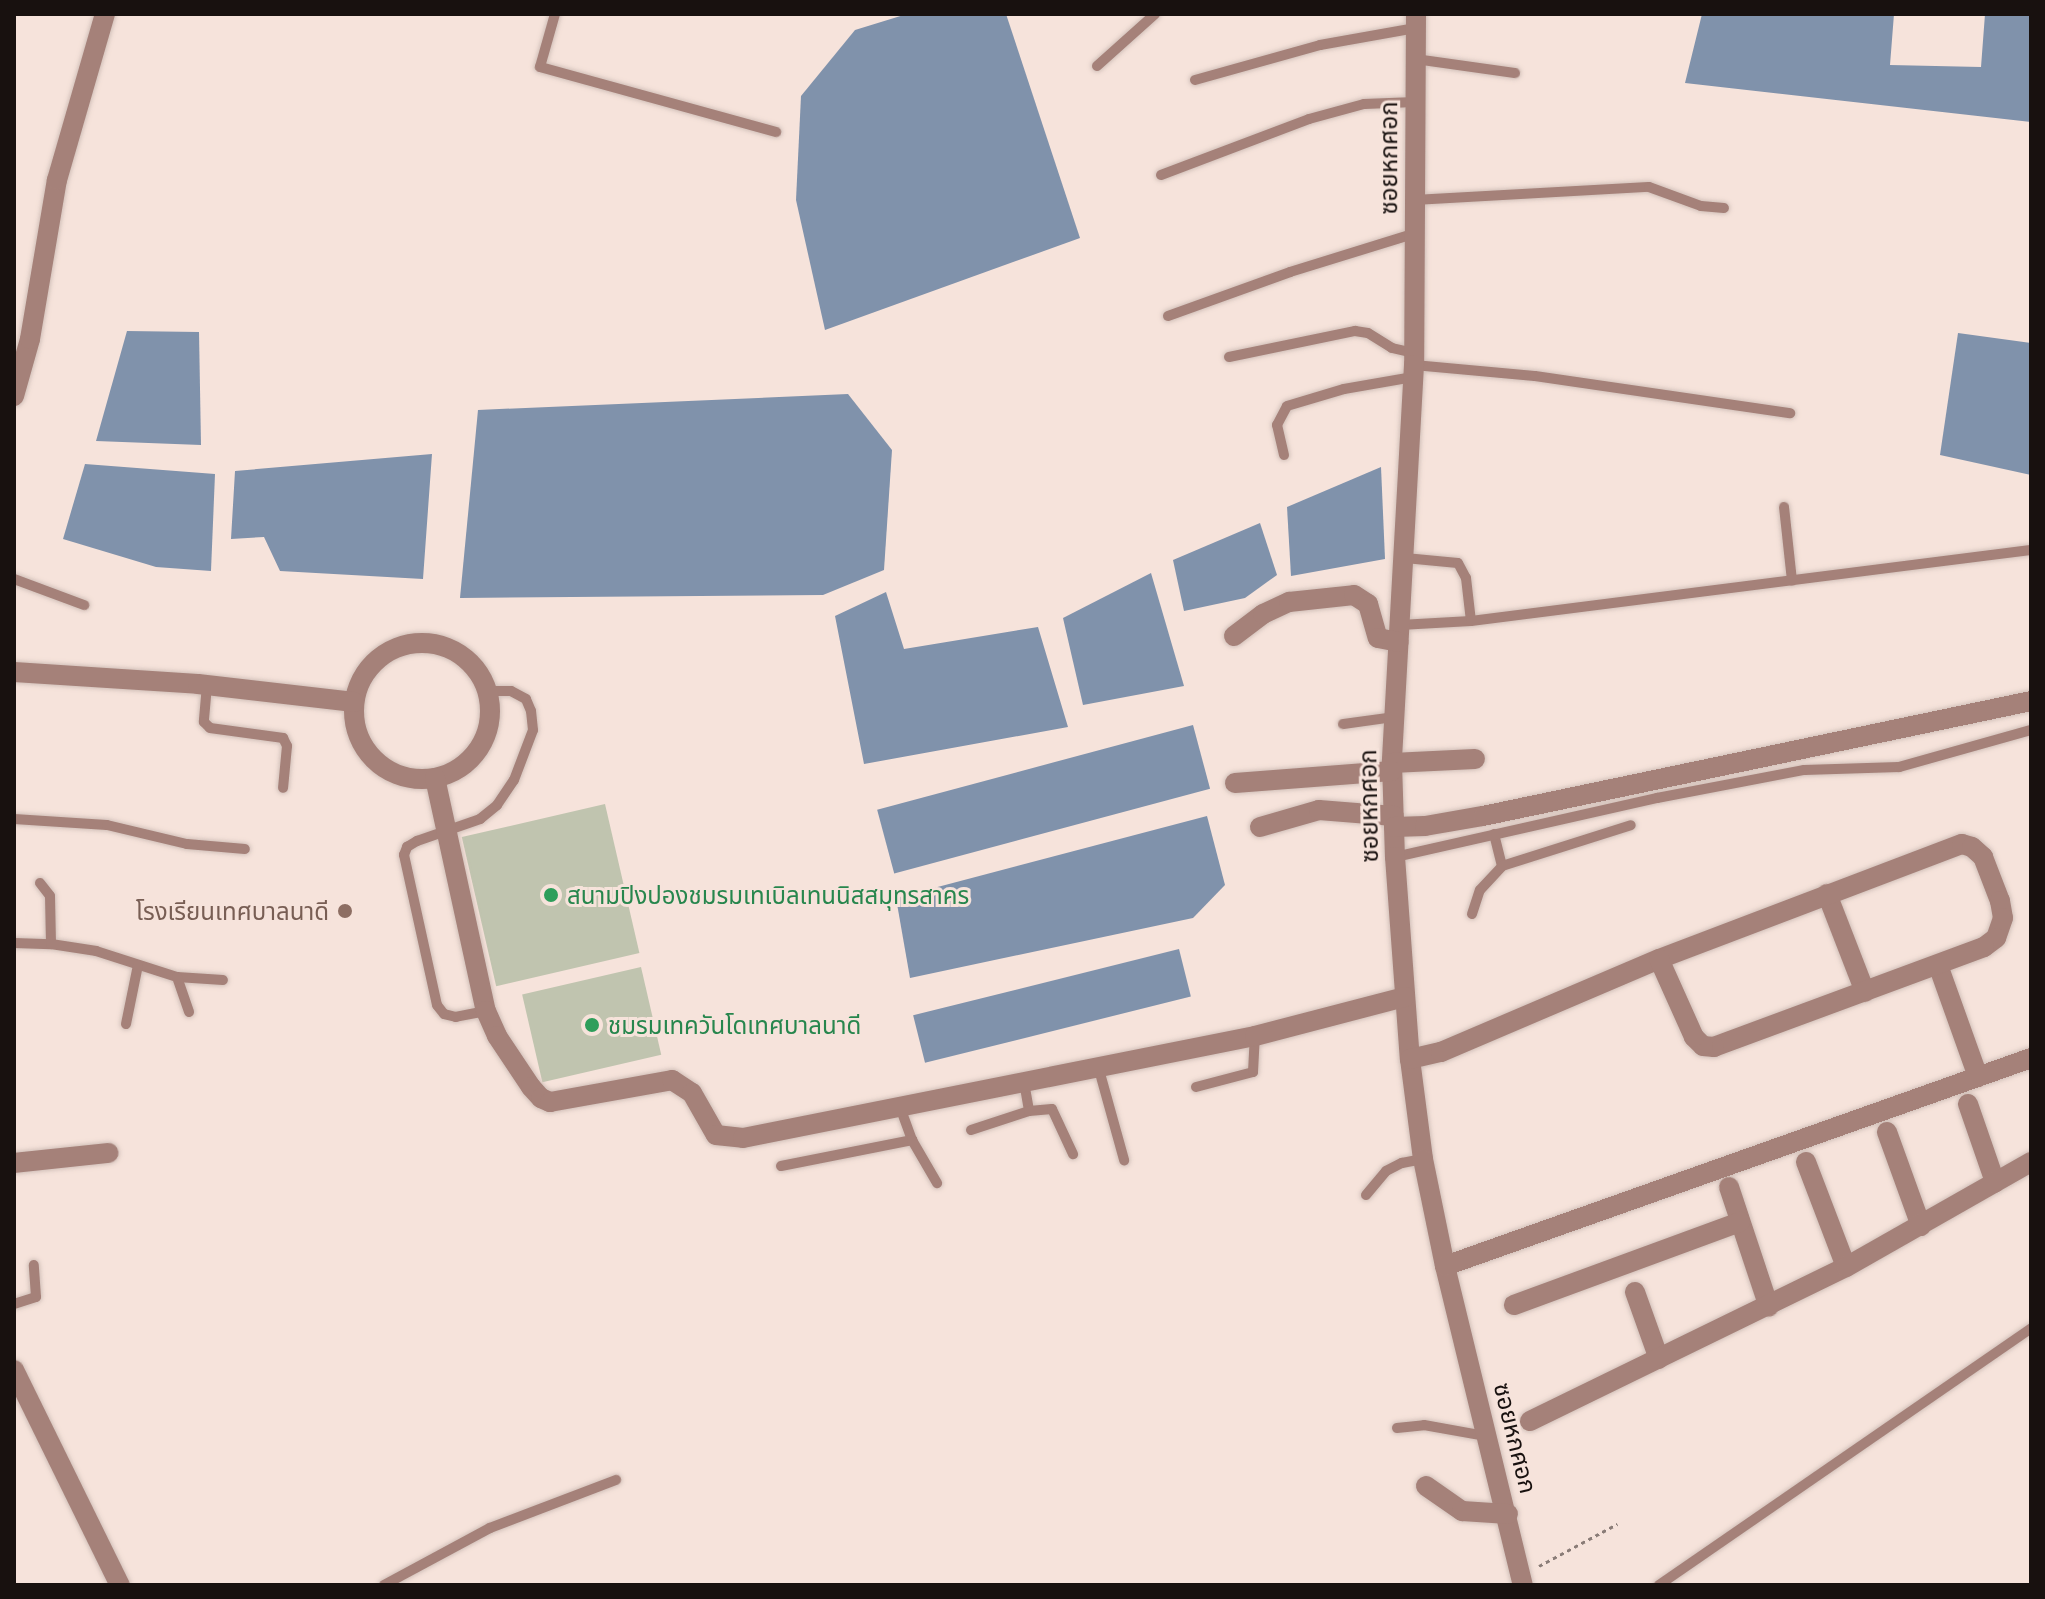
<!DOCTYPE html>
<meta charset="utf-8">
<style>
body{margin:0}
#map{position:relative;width:2045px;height:1599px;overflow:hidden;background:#f6e3db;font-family:"Exo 2","Noto Sans Thai",sans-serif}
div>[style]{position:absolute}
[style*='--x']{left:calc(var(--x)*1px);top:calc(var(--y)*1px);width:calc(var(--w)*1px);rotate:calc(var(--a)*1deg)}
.green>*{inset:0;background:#c0c4af;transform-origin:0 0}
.water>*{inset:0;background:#8092ab;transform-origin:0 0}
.path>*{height:3px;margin-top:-1.5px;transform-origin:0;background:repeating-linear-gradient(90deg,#8a7c77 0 4px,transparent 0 8px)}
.roads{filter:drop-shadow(0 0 2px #d2c1ba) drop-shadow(0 0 2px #d2c1ba)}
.service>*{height:10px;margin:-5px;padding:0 5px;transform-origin:5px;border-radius:5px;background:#a58179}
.minor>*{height:20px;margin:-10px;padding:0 10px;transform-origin:10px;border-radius:10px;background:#a58179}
.minor>.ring{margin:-10px;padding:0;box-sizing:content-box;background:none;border:20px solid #a58179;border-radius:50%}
.dots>*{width:22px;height:22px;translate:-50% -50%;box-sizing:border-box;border:4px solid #f6e3db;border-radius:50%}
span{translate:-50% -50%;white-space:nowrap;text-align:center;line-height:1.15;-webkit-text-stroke:6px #f6e3db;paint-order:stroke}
.street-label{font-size:24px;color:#18110f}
.leisure-label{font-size:24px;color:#27864d}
.left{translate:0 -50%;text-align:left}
.education-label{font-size:24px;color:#785e54}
.right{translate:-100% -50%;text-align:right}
.frame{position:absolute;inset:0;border:16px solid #18110f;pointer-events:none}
</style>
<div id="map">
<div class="green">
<i style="left:605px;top:804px;width:153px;height:147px;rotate:77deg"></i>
<i style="left:641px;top:967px;width:90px;height:122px;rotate:77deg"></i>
</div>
<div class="water">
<i style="clip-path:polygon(907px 14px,1006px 14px,1080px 238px,825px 330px,796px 200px,801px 96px,855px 30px)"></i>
<i style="clip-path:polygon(1702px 14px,1894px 14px,1890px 65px,1981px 67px,1985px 14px,2031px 14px,2031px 122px,1685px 83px)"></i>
<i style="clip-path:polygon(127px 331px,199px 332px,201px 445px,96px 441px)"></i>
<i style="clip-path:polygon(1958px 333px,2031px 343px,2031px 475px,1940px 455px)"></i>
<i style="clip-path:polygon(848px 394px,892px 450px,884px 570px,823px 595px,460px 598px,478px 410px)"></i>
<i style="clip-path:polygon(432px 454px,423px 579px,280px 571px,264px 537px,231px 539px,235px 471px)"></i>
<i style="clip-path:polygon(85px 464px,215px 474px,211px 571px,156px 567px,63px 539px)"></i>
<i style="clip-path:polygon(1381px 467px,1385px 559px,1291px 576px,1287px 507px)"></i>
<i style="clip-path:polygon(1260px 523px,1277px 575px,1245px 598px,1184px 611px,1173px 560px)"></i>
<i style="clip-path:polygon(1151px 573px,1184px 686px,1083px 705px,1063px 618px)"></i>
<i style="clip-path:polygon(886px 592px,904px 649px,1038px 627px,1068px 727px,864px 764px,835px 616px)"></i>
<i style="left:1193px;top:725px;width:66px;height:327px;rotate:75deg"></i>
<i style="clip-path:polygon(1207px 816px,1225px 885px,1193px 918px,910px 978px,896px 898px)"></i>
<i style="left:1179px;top:949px;width:49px;height:274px;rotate:76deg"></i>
</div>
<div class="path">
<i style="--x:1539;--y:1566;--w:89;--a:-28.3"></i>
</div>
<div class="roads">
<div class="service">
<i style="--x:555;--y:14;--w:55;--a:105.8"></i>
<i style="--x:540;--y:67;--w:245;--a:15.4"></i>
<i style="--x:1415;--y:59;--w:101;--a:8"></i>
<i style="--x:1097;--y:66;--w:78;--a:-41.9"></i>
<i style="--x:1195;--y:80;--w:130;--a:-15.6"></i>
<i style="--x:1320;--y:45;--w:97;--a:-10.1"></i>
<i style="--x:1161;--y:175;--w:158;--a:-20.7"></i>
<i style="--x:1309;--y:119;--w:57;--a:-15.3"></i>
<i style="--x:1364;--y:104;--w:51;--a:-2.2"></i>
<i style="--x:1414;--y:200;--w:235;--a:-3.2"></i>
<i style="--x:1649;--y:187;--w:55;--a:20.1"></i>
<i style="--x:1701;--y:206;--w:23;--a:5"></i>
<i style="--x:1168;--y:316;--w:130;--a:-19.8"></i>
<i style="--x:1290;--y:272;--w:129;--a:-17.2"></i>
<i style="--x:1229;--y:357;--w:129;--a:-11.7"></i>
<i style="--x:1355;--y:331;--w:13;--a:9"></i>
<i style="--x:1368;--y:333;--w:28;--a:32"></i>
<i style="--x:1392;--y:348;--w:23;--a:13"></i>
<i style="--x:1414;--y:365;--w:121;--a:5.2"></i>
<i style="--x:1535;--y:376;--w:258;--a:8.3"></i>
<i style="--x:1284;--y:455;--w:31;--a:-103"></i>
<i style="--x:1277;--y:425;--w:21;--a:-62"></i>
<i style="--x:1287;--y:406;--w:59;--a:-16.6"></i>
<i style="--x:1344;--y:389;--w:70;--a:-9.9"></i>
<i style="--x:1784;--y:507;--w:74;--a:83.8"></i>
<i style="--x:1405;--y:558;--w:53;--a:5.4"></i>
<i style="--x:1458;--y:563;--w:17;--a:62"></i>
<i style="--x:1466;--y:578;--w:43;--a:83.4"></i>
<i style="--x:14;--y:579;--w:75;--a:20.4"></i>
<i style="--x:1400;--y:625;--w:71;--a:-3.2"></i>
<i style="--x:1471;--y:621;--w:564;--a:-7.23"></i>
<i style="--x:207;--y:685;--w:37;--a:95"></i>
<i style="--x:204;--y:722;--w:8;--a:45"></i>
<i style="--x:210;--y:728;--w:74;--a:7.8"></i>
<i style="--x:283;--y:738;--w:9;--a:63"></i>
<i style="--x:287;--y:746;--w:42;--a:95.4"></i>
<i style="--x:1343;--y:724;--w:51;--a:-7.8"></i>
<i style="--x:14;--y:819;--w:93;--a:3.7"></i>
<i style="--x:107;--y:825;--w:82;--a:13.4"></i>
<i style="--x:187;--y:844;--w:58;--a:4.9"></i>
<i style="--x:1494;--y:834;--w:33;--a:76"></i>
<i style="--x:1395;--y:857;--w:269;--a:-12.7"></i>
<i style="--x:1657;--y:798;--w:150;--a:-10.8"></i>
<i style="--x:1804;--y:770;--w:95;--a:-1.8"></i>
<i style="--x:1899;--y:767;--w:137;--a:-15.7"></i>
<i style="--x:40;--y:883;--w:16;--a:52"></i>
<i style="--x:50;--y:896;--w:48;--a:88.8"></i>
<i style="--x:1472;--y:914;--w:25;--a:-72"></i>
<i style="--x:1480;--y:890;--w:33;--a:-47"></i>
<i style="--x:1502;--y:866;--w:135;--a:-17.6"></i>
<i style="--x:14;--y:943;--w:37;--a:2"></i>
<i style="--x:51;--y:944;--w:46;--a:8.8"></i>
<i style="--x:96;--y:951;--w:85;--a:17.8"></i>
<i style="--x:177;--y:977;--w:46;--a:3.7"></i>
<i style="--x:177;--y:977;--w:37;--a:71"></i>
<i style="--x:486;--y:1011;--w:31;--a:169"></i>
<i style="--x:456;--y:1017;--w:12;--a:-166"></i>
<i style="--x:444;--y:1014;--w:11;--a:-128"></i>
<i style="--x:437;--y:1005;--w:154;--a:-102.4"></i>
<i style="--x:404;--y:855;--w:9;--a:-69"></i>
<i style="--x:407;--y:847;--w:12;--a:-31"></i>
<i style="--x:417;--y:841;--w:67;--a:-19.2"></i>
<i style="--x:480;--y:819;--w:22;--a:-39"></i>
<i style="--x:497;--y:805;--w:30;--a:-56"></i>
<i style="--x:514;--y:780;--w:53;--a:-69.2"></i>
<i style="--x:533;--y:730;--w:19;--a:-96"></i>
<i style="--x:531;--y:711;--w:13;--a:-113"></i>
<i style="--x:526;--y:699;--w:17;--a:-152"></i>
<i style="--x:511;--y:691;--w:24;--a:180"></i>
<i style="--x:126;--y:1024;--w:60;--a:-78.5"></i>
<i style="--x:1098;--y:1066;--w:98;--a:74.5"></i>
<i style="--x:1024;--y:1082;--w:29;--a:80"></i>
<i style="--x:1196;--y:1087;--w:59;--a:-14.7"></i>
<i style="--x:1253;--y:1072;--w:36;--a:-87"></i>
<i style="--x:900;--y:1107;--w:35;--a:70"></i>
<i style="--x:971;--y:1130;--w:61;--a:-18.1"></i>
<i style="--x:1029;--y:1111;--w:23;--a:-5"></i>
<i style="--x:1052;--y:1109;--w:50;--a:65"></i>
<i style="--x:781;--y:1166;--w:134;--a:-11.2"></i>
<i style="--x:912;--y:1140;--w:50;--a:59.8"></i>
<i style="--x:1366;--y:1195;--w:31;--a:-50"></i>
<i style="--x:1386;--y:1171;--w:18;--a:-27"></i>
<i style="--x:1402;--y:1163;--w:21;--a:-11"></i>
<i style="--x:14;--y:1304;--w:23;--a:-18"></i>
<i style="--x:36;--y:1297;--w:32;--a:-94"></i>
<i style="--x:1397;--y:1428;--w:27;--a:-6"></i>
<i style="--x:1424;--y:1425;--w:63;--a:10.1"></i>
<i style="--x:384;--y:1585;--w:120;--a:-28.3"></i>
<i style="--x:490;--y:1528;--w:135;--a:-20.9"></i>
<i style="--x:1659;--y:1585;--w:452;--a:-34.6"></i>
</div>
<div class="minor">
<i style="--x:1416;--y:14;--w:351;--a:90.3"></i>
<i style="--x:1414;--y:365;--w:399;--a:93.2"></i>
<i style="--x:1392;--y:763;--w:94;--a:88.2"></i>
<i style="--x:1395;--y:857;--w:203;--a:85.8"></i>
<i style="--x:1410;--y:1059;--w:101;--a:82.6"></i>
<i style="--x:1423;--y:1159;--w:109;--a:78.4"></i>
<i style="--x:1445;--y:1266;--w:328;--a:76.3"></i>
<i style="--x:14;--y:396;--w:59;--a:-74.3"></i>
<i style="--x:30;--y:339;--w:161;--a:-80.4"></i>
<i style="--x:57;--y:180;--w:173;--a:-73.9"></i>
<i style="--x:1234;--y:636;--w:36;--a:-37"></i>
<i style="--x:1263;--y:614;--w:29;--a:-25"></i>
<i style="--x:1289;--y:602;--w:65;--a:-6.1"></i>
<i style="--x:1354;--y:595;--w:17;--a:33"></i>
<i style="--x:1368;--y:604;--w:35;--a:74"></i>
<i style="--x:1378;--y:638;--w:21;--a:11"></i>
<i class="ring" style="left:354px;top:643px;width:116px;height:116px"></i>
<i style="--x:14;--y:672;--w:184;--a:3.7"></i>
<i style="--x:198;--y:684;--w:157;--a:6.6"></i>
<i style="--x:1392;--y:763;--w:83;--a:-2.8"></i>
<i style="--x:435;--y:778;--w:239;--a:77.7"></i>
<i style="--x:486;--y:1011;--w:27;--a:66"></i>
<i style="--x:497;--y:1036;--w:61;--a:56.3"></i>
<i style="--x:531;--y:1087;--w:15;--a:48"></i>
<i style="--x:541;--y:1098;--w:10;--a:24"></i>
<i style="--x:550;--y:1102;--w:124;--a:-10.2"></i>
<i style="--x:672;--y:1080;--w:24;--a:33"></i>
<i style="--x:692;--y:1093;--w:48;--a:60.3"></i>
<i style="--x:716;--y:1135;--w:27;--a:6"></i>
<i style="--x:743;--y:1138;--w:522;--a:-11.27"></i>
<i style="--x:1255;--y:1036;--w:155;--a:-14.6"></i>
<i style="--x:1235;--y:783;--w:157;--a:-4.4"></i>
<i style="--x:1260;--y:827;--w:61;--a:-16.1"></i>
<i style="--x:1319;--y:810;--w:75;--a:4.6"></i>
<i style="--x:1394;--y:827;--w:31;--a:-2"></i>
<i style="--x:1425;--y:826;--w:59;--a:-9.8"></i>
<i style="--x:1483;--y:816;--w:560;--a:-11.85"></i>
<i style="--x:1827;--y:894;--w:105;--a:68.8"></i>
<i style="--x:1938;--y:965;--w:119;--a:70.3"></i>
<i style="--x:1410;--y:1059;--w:32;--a:-13"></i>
<i style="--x:1441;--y:1052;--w:237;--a:-23.1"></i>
<i style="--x:1659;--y:959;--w:324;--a:-20.8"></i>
<i style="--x:1962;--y:844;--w:10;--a:17"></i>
<i style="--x:1972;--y:847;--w:15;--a:42"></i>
<i style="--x:1983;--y:857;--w:47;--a:68.9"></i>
<i style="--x:2000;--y:901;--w:17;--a:80"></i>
<i style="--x:2003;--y:918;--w:21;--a:109"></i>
<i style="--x:1996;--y:938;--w:15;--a:143"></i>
<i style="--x:1984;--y:947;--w:288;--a:159.7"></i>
<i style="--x:1714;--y:1047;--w:11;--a:-175"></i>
<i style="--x:1703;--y:1046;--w:13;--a:-135"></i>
<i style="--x:1694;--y:1037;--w:85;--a:-114.2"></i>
<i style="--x:1968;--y:1104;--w:83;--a:70.9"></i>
<i style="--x:1887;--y:1132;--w:100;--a:70.1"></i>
<i style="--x:1806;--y:1162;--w:112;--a:69.1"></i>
<i style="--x:14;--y:1163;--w:95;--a:-6.1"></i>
<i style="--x:1729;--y:1187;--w:126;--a:71.6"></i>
<i style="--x:1445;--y:1266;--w:622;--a:-19.54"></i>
<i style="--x:1635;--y:1292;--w:71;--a:70.3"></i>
<i style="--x:1514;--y:1305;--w:241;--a:-20.2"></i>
<i style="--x:14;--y:1370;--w:240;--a:63.8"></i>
<i style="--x:1530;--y:1421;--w:352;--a:-26"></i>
<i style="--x:1846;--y:1267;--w:213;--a:-29.6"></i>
<i style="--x:1426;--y:1486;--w:44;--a:34.8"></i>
<i style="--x:1462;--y:1511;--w:46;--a:3.7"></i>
</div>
</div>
<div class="dots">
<i style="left:551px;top:895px;background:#2e9e5b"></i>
<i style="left:345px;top:911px;background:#8d6e63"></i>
<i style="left:592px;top:1025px;background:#2e9e5b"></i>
</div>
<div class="street-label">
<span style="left:1388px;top:158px;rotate:-90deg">ซอยหกศอก</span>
<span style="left:1368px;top:806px;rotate:-91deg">ซอยหกศอก</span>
<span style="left:1516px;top:1438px;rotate:76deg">ซอยหกศอก</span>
</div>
<div class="leisure-label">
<span class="left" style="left:567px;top:895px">สนามปิงปองชมรมเทเบิลเทนนิสสมุทรสาคร</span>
<span class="left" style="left:608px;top:1025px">ชมรมเทควันโดเทศบาลนาดี</span>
</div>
<div class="education-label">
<span class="right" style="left:329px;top:911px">โรงเรียนเทศบาลนาดี</span>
</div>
<div class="frame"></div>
</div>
